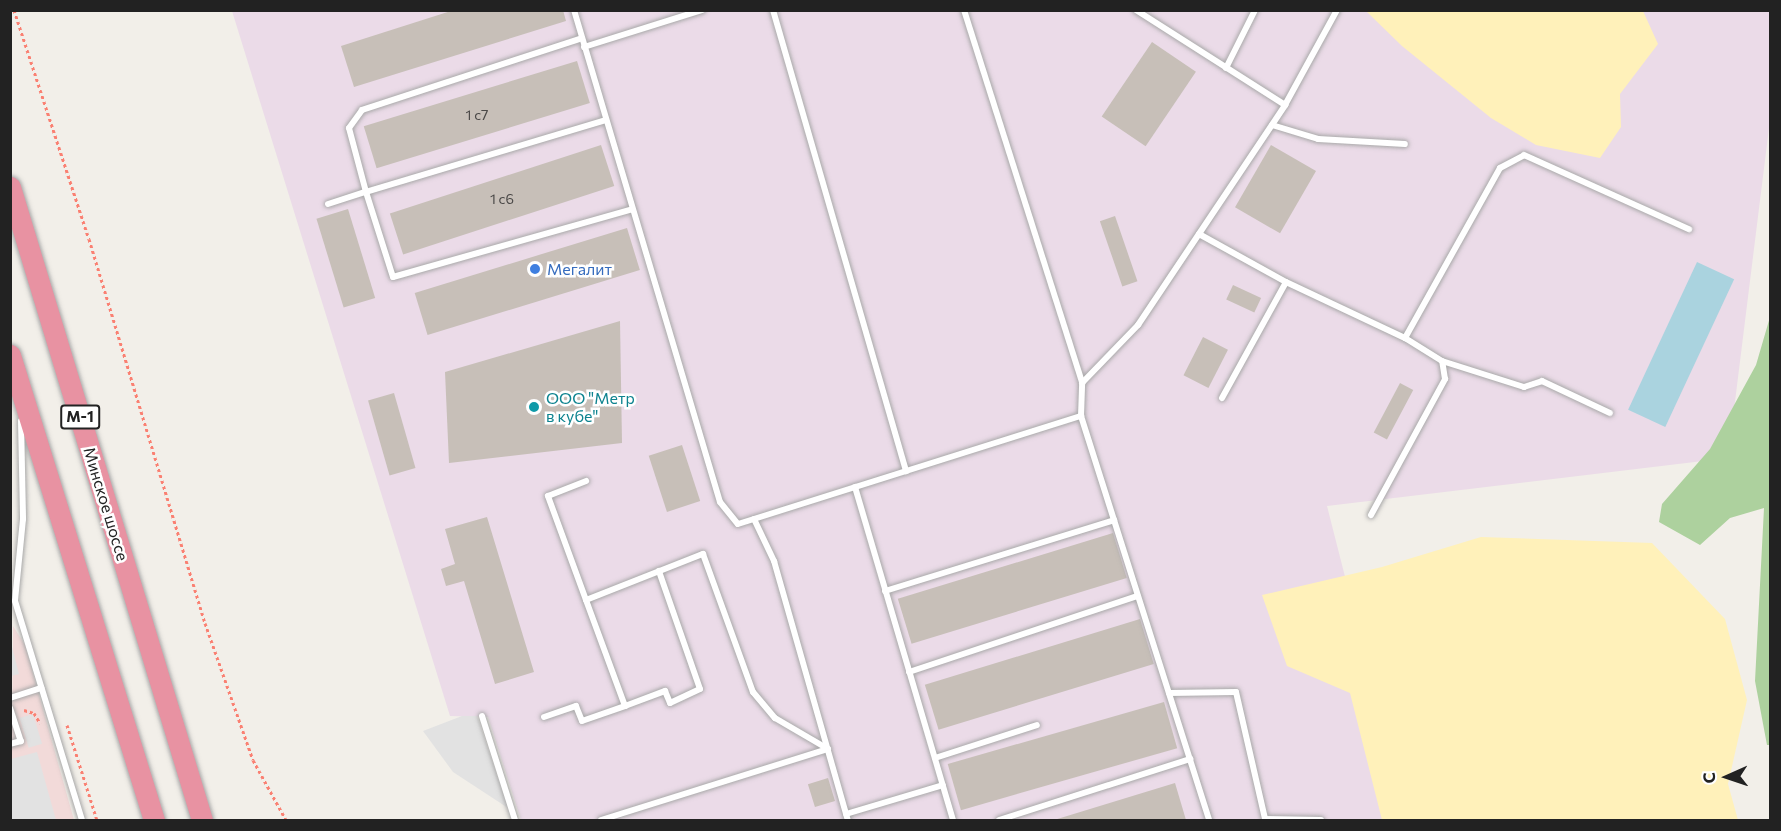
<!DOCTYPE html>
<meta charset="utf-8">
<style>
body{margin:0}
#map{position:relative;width:1781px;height:831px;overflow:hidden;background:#f2efe9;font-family:Commissioner,sans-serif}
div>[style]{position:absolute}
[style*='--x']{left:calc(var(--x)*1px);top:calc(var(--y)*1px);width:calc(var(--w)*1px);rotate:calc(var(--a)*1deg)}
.commercial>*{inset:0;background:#f2dad9}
.industrial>*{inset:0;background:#ebdbe8}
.forest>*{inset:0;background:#add19e}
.sand>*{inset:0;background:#fff1ba}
.parking>*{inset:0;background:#e2e2e2;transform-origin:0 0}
.water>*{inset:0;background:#aad3df;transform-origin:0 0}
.building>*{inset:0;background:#c7bfb8;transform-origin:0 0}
.path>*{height:3px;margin-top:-1.5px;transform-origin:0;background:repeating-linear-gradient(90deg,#fa8072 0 3px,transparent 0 6px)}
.roads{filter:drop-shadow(0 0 2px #a9a9a9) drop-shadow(0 0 2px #a9a9a9)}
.lane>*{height:6px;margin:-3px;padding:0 3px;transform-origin:3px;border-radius:3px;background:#fff}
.highway>*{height:21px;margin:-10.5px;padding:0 10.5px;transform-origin:10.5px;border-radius:10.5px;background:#e892a2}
.dots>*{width:16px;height:16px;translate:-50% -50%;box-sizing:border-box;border:3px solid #fff;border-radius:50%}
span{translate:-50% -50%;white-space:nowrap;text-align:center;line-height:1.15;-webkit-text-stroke:5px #fff;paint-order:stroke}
.number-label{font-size:14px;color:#4b4948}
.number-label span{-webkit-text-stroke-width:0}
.shield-label span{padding:2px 4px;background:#fff;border:2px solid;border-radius:4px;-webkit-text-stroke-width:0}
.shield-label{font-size:15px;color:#222;font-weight:700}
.shop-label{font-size:16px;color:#366cbe}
.left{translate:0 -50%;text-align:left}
.culture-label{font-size:16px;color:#0d838f}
.street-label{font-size:16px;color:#222}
.frame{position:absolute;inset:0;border:12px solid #222;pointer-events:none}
.north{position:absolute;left:1697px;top:747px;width:60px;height:60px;-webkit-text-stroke:4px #fff;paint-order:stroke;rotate:267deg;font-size:16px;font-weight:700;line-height:24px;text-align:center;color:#222}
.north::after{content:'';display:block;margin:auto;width:21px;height:27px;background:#222;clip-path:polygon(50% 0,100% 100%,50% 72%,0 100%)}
</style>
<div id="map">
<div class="commercial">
<i style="clip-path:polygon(13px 626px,25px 645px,74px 820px,11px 820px)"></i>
</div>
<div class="industrial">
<i style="clip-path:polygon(232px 11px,1770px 11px,1770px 120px,1728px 458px,1327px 506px,1407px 820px,521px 820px,488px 717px,450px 716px)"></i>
</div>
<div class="forest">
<i style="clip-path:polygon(1770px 317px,1770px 745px,1767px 745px,1755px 681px,1764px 508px,1730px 518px,1700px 545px,1659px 522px,1662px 504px,1710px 449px,1756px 365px)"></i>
</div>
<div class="sand">
<i style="clip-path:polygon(1366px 11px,1643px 11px,1658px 44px,1620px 94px,1621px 127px,1600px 158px,1536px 145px,1491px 118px,1402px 46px)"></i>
<i style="clip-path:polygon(1481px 537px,1652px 543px,1725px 619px,1747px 700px,1728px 784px,1738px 820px,1382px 820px,1350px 693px,1287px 666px,1262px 595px,1382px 567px)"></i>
</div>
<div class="parking">
<i style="clip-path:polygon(11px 643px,19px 674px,11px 676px,10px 676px)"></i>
<i style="left:33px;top:714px;width:31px;height:14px;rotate:73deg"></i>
<i style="clip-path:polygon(462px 716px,477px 716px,508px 808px,453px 772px,423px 731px)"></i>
<i style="clip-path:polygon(37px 752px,56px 820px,11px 820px,11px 759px)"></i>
</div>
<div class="water">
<i style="left:1697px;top:262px;width:41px;height:163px;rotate:25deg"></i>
</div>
<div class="building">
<i style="clip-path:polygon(454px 10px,563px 10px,566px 21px,354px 87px,341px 46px)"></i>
<i style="left:1152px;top:42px;width:53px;height:90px;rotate:34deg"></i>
<i style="left:577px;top:61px;width:44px;height:223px;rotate:73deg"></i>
<i style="left:601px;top:145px;width:43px;height:222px;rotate:72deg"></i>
<i style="left:1271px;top:145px;width:52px;height:72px;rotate:30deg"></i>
<i style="left:348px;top:209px;width:93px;height:33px;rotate:73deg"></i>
<i style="left:1115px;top:216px;width:69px;height:16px;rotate:71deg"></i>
<i style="left:627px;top:228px;width:44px;height:222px;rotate:73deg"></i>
<i style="left:1233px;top:285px;width:31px;height:16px;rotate:25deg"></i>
<i style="clip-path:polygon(620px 321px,622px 443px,449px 463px,445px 372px)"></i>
<i style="left:1203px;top:337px;width:28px;height:43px;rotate:27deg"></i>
<i style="left:1400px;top:383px;width:15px;height:56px;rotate:28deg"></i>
<i style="left:394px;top:393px;width:78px;height:27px;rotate:74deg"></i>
<i style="left:682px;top:445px;width:59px;height:35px;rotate:72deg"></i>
<i style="clip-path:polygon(487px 517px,534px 672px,495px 684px,464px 581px,446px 586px,441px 569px,455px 564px,445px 529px)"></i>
<i style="left:1113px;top:533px;width:47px;height:225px;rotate:73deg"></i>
<i style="left:1140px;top:619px;width:47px;height:225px;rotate:73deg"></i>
<i style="left:1164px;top:702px;width:48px;height:225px;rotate:74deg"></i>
<i style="left:828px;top:778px;width:24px;height:21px;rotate:73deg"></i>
<i style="clip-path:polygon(1175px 783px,1186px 820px,1054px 820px)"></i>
</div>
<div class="path">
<i style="--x:14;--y:10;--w:241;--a:71.9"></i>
<i style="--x:89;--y:239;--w:401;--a:73.2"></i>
<i style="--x:205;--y:623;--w:145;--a:70.7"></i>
<i style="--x:253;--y:760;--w:68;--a:61.2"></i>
<i style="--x:24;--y:710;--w:10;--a:17"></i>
<i style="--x:34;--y:713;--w:12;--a:59"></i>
<i style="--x:67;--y:725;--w:100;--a:72.5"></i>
</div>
<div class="roads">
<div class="lane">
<i style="--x:574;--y:10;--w:513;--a:73.47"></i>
<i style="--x:720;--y:502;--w:28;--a:51"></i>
<i style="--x:738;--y:524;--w:360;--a:-17.5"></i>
<i style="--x:1081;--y:416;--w:33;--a:-88"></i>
<i style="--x:1082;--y:383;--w:81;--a:-46"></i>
<i style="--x:1138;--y:325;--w:265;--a:-56.2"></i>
<i style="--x:773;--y:10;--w:480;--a:73.9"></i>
<i style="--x:964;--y:10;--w:391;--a:72.4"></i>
<i style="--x:1136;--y:10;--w:177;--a:32.5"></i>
<i style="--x:1285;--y:105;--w:108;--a:-61.3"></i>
<i style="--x:584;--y:47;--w:124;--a:-17.4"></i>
<i style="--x:1226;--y:68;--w:65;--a:-63.4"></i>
<i style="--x:606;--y:120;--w:251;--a:163.3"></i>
<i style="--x:366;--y:192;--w:89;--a:72.4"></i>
<i style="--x:393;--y:277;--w:249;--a:-15.8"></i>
<i style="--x:1272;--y:125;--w:48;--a:16.9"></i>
<i style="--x:1318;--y:139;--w:87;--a:3.3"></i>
<i style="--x:328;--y:204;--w:40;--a:-18"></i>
<i style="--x:366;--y:192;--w:66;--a:-104.9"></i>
<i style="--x:349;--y:128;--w:22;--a:-54"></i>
<i style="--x:362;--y:110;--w:231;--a:-18.1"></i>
<i style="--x:1199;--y:234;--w:99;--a:28.9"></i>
<i style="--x:1286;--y:282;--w:132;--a:25.2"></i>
<i style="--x:1405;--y:338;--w:195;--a:-60.8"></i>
<i style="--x:1500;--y:168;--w:27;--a:-28"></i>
<i style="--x:1524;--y:155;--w:181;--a:24.2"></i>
<i style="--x:1442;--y:361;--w:86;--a:17.6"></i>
<i style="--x:1524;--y:387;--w:19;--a:-18"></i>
<i style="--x:1542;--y:381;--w:75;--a:25.2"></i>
<i style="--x:1222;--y:398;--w:132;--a:-61.1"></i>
<i style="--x:1081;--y:416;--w:424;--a:72.4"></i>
<i style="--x:21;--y:421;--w:98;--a:88.8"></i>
<i style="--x:23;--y:519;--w:82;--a:95.6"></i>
<i style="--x:15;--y:601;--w:229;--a:73"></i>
<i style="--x:855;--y:487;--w:347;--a:73.6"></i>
<i style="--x:1371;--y:515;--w:155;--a:-61.4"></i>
<i style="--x:1445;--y:379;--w:18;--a:-99"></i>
<i style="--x:1442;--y:361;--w:44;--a:-148.1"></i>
<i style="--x:754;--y:519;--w:47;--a:64.5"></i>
<i style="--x:774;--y:561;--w:269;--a:74.1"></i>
<i style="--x:885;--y:591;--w:240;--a:-17.2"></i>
<i style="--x:586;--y:600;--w:111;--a:-110.1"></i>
<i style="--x:548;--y:496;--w:41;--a:-21.5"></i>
<i style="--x:909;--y:672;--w:241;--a:-18.4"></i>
<i style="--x:1169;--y:693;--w:67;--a:-0.9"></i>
<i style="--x:1236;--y:692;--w:130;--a:77.1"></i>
<i style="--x:1265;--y:819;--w:56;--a:1"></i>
<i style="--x:10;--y:698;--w:33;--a:-18"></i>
<i style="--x:625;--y:706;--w:43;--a:-20.6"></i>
<i style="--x:665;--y:691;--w:13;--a:67"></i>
<i style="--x:670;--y:703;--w:33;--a:-25"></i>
<i style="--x:700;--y:689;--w:125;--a:-109.2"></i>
<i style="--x:10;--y:708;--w:35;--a:72"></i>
<i style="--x:21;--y:741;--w:11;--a:165"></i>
<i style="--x:482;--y:716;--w:109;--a:72.4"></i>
<i style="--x:544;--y:717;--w:34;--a:-19"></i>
<i style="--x:576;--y:706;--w:16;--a:68"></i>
<i style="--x:582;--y:721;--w:46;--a:-19.2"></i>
<i style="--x:625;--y:706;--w:113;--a:-110.2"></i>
<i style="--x:586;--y:600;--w:126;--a:-21.5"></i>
<i style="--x:703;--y:554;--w:147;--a:70.1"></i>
<i style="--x:753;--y:692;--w:34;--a:50"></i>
<i style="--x:775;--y:718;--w:61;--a:30.3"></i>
<i style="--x:935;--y:758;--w:107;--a:-17.9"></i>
<i style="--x:846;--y:814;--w:101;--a:-16.6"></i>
<i style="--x:601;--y:820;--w:238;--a:-17.4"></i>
<i style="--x:999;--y:820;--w:201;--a:-17.7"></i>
</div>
<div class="highway">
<i style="--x:10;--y:187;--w:661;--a:73.13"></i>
<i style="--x:10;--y:355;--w:487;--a:72.8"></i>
</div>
</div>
<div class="dots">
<i style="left:535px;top:269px;background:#3f7fe0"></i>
<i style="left:534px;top:407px;background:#0f9aa8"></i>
</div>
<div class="number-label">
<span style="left:477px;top:115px">1 с7</span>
<span style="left:502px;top:199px">1 с6</span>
</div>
<div class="shield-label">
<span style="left:80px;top:417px">М-1</span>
</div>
<div class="shop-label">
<span class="left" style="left:547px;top:269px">Мегалит</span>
</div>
<div class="culture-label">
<span class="left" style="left:546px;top:407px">ООО "Метр<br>в кубе"</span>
</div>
<div class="street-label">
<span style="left:106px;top:504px;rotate:73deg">Минское шоссе</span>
</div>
<div class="frame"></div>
<div class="north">С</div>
</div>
